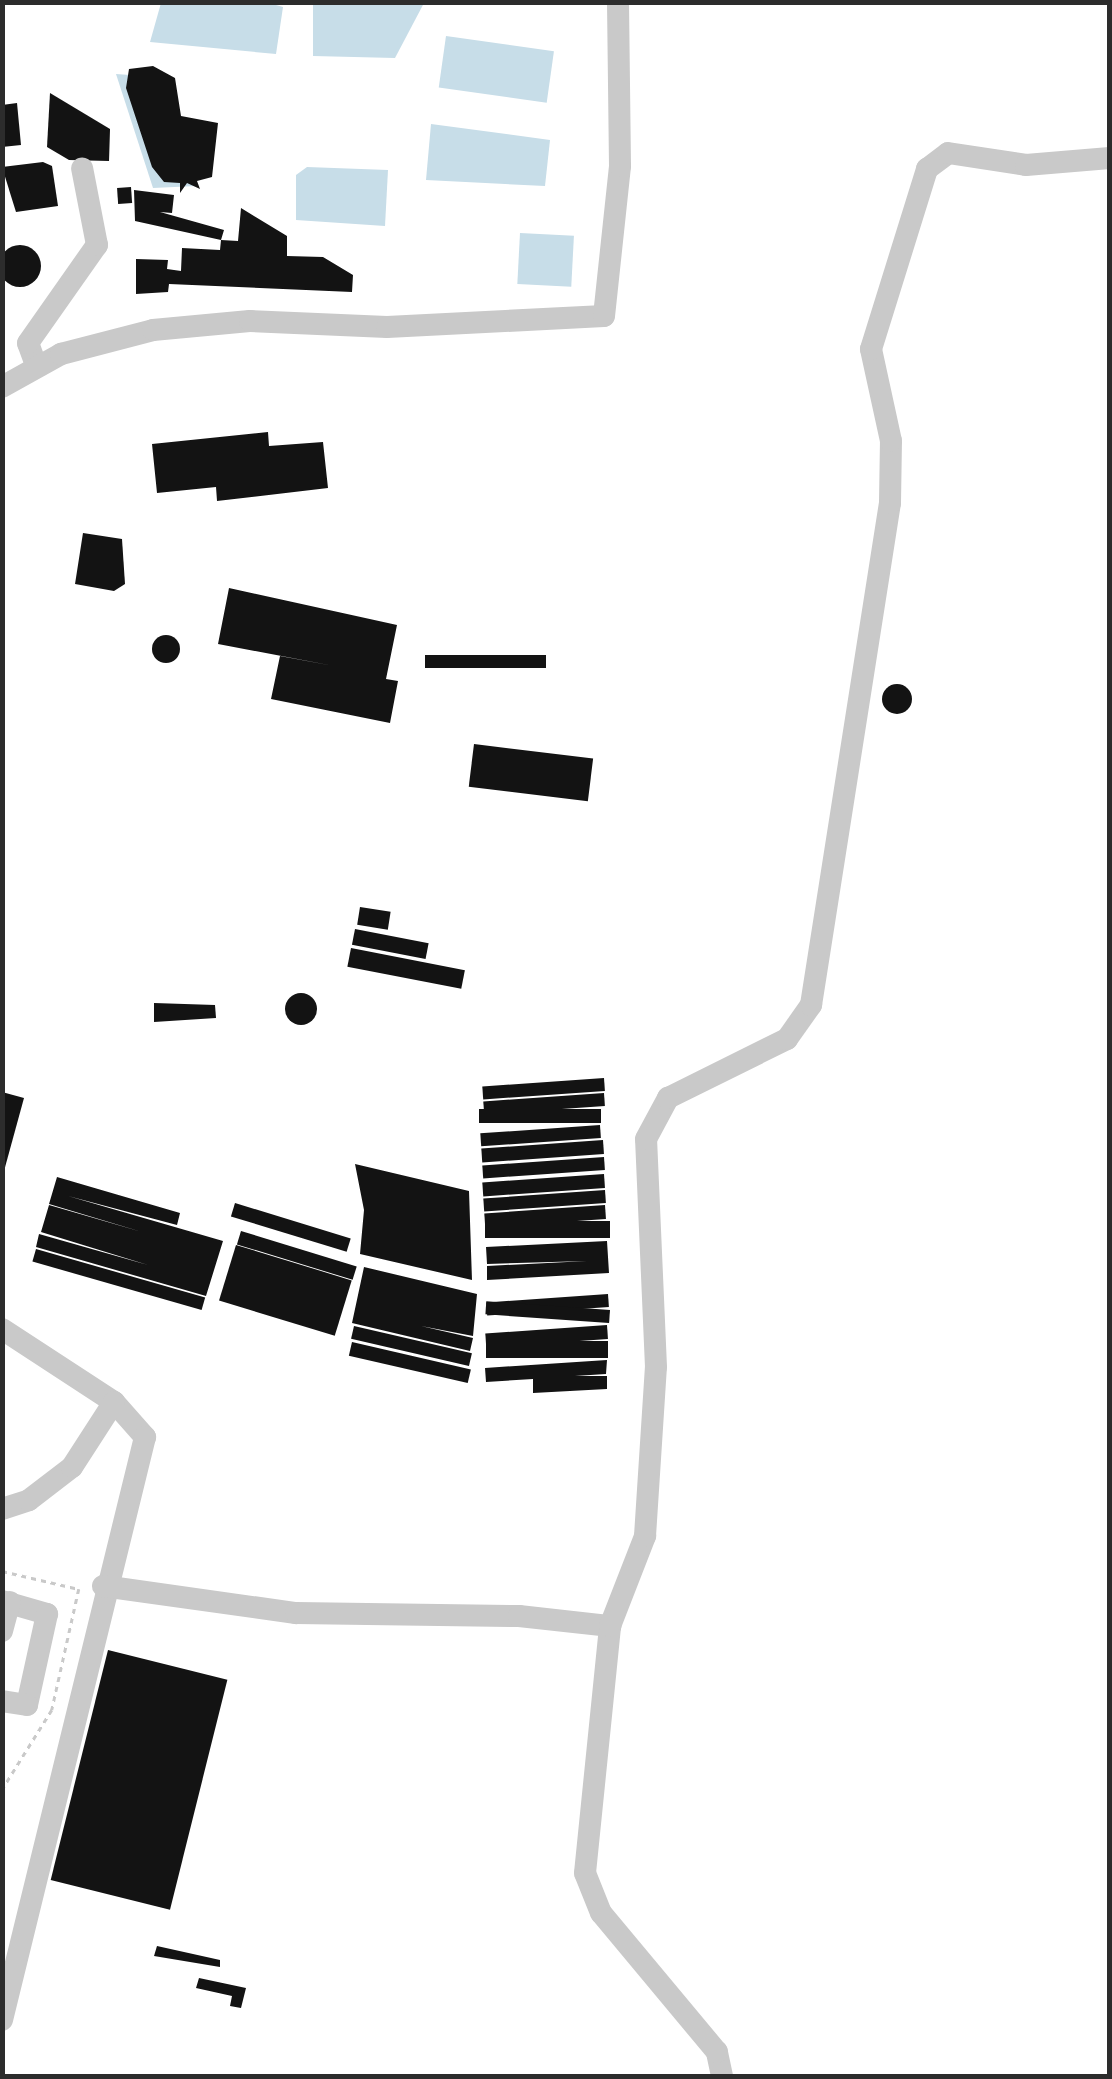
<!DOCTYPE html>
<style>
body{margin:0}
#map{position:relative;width:1112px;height:2079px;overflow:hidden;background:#fff;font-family:Inter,sans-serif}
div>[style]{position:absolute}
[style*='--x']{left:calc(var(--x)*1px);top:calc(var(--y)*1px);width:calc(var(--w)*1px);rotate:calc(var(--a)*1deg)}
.water>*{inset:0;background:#c7dde8;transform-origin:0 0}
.building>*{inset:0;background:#131313;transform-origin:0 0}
.round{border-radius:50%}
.path>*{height:2.5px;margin-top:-1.25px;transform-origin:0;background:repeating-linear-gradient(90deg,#c9c9c9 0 5px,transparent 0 10px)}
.minor>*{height:22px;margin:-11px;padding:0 11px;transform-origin:11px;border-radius:11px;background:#c9c9c9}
span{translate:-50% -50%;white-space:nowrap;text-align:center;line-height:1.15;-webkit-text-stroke:10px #fff;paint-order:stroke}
.frame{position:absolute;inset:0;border:5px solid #2c2c2c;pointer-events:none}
</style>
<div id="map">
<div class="water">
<i style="clip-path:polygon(269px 3px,283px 7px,276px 54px,150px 42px,161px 3px)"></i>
<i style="clip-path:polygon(313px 3px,424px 3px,395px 58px,313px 56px)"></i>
<i style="left:446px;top:36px;width:109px;height:52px;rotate:8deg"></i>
<i style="clip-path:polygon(116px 74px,158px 77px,196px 186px,153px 188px)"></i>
<i style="clip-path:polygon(431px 124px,550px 140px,545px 186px,426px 180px)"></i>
<i style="clip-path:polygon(307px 167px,388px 170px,385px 226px,296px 220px,296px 175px)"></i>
<i style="left:520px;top:233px;width:54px;height:51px;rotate:3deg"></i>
</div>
<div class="building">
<i style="clip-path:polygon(153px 66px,175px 78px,181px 116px,218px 123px,212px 177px,197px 181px,200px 189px,187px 183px,180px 193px,180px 183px,164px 182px,152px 167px,126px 88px,129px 69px)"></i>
<i style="clip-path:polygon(50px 93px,110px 129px,109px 161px,69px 160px,47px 147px)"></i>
<i style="clip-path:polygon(17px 103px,21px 145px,2px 147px,2px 105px)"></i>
<i style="clip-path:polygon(43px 162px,52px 166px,58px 206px,16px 212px,2px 167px)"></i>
<i style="left:131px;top:187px;width:16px;height:14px;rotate:86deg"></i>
<i style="clip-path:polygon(134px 190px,174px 195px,172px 213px,160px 212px,224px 230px,221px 240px,135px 221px)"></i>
<i style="clip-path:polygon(241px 208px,287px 236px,287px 256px,323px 257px,353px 275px,352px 292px,169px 284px,168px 292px,136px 294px,136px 259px,168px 260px,167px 269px,181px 271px,182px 248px,220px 250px,221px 240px,238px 241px)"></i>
<i class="round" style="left:-1px;top:245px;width:42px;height:42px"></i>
<i style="clip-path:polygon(268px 432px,269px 446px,323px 442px,328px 488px,217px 501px,216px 487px,157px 493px,152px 444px)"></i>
<i style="clip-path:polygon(83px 533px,122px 539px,125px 584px,114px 591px,75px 584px)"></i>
<i style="clip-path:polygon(229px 588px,397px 625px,386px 679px,398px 681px,390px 723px,271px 699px,280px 656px,334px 666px,218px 644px)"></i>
<i class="round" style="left:152px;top:635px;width:28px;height:28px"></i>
<i style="left:546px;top:655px;width:13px;height:121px;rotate:90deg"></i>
<i class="round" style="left:882px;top:684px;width:30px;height:30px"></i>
<i style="left:474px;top:744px;width:120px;height:43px;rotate:7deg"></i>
<i style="left:360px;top:907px;width:31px;height:18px;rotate:9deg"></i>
<i style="left:355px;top:929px;width:75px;height:16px;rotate:11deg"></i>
<i style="left:351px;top:948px;width:116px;height:19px;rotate:11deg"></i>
<i class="round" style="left:285px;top:993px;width:32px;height:32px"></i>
<i style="clip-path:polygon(154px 1003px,215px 1005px,216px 1018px,154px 1022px)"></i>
<i style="left:604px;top:1078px;width:13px;height:122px;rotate:86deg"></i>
<i style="clip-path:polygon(2px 1092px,24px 1098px,4px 1171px,2px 1171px)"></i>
<i style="left:604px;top:1093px;width:13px;height:121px;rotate:86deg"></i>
<i style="left:601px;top:1109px;width:14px;height:122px;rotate:90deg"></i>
<i style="left:600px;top:1125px;width:13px;height:120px;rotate:86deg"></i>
<i style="left:603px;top:1140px;width:14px;height:122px;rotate:86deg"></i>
<i style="left:604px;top:1157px;width:13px;height:122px;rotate:86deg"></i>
<i style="clip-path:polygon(355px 1164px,469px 1191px,472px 1280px,360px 1254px,364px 1210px)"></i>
<i style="left:604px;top:1174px;width:14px;height:122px;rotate:86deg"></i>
<i style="clip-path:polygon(57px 1177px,180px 1213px,177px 1225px,68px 1196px,223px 1241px,206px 1296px,36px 1247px,39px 1234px,148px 1265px,41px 1232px,49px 1205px,142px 1232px,49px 1204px)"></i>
<i style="left:605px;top:1190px;width:13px;height:122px;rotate:86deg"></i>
<i style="left:235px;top:1203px;width:121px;height:14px;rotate:17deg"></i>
<i style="left:605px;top:1205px;width:14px;height:121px;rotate:86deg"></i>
<i style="left:610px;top:1221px;width:17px;height:125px;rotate:90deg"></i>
<i style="left:241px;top:1231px;width:121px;height:14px;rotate:17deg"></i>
<i style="clip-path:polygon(607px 1241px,609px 1273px,487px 1280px,487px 1266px,587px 1261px,487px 1264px,486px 1247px)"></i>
<i style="left:236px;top:1245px;width:121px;height:58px;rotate:17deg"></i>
<i style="left:36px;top:1249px;width:176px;height:13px;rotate:16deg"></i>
<i style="clip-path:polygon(364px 1267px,477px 1294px,473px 1336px,421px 1326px,473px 1338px,470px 1351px,352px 1323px)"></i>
<i style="left:608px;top:1294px;width:13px;height:122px;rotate:86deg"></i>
<i style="left:610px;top:1310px;width:13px;height:124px;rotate:94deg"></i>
<i style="left:607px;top:1325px;width:14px;height:122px;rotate:86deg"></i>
<i style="left:354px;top:1326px;width:121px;height:13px;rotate:13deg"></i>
<i style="left:608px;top:1341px;width:17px;height:122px;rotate:90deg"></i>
<i style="left:352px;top:1342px;width:122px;height:14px;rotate:13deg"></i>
<i style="clip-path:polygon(607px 1360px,606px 1374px,575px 1376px,607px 1376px,607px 1389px,533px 1393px,533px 1379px,486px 1382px,485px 1368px)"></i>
<i style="left:108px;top:1650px;width:123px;height:237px;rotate:14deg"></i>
<i style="clip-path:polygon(157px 1946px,220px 1960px,220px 1967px,154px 1956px)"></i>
<i style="clip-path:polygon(199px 1978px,246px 1988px,241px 2008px,230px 2006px,232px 1996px,196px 1988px)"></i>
</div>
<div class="path">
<i style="--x:2;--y:1571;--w:79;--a:13.2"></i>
<i style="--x:79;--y:1589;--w:124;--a:102.6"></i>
<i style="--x:52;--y:1710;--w:94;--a:122"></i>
</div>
<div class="minor">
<i style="--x:36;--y:365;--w:23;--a:-110"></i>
<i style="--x:28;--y:343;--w:120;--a:-54.9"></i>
<i style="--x:97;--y:245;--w:78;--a:-101"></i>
<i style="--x:2;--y:387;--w:68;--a:-29.2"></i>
<i style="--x:61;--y:354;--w:95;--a:-14.6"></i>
<i style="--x:153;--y:330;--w:97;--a:-5.3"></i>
<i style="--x:250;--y:321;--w:137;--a:2.5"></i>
<i style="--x:387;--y:327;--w:217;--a:-2.9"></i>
<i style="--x:604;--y:316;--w:151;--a:-83.9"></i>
<i style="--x:620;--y:166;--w:164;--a:-90.7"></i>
<i style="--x:2;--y:1329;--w:134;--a:33.1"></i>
<i style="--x:114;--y:1402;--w:47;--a:48.5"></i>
<i style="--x:145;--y:1437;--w:600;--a:103.78"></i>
<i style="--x:2;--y:1509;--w:28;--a:-18"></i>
<i style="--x:29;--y:1500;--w:54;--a:-37.5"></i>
<i style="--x:72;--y:1467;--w:77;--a:-57.1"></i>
<i style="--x:103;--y:1586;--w:195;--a:8"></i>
<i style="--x:296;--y:1613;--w:223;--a:0.8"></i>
<i style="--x:519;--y:1616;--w:92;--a:6.3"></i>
<i style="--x:2;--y:1601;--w:47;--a:16.1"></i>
<i style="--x:47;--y:1614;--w:93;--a:102.4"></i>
<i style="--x:27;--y:1705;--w:25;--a:-171"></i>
<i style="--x:2;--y:1631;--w:30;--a:-75"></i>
<i style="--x:722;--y:2076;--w:25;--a:-102"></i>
<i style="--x:717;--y:2052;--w:181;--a:-129.8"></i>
<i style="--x:601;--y:1913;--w:43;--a:-111.8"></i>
<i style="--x:585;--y:1873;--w:248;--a:-84.2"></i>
<i style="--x:610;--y:1626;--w:97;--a:-68.7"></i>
<i style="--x:645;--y:1536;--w:169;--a:-86.3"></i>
<i style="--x:656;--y:1367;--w:228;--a:-92.5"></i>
<i style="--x:646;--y:1139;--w:47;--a:-61.8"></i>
<i style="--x:668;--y:1098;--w:133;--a:-26.4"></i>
<i style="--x:787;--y:1039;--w:42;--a:-54.8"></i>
<i style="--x:811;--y:1005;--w:508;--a:-81.06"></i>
<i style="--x:890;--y:503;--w:62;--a:-89.1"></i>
<i style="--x:891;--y:441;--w:94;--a:-102.3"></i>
<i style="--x:871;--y:349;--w:189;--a:-72.7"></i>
<i style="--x:927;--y:169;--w:26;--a:-37"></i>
<i style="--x:948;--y:153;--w:79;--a:8.7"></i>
<i style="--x:1026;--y:165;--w:84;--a:-4.8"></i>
</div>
<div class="frame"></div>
</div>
